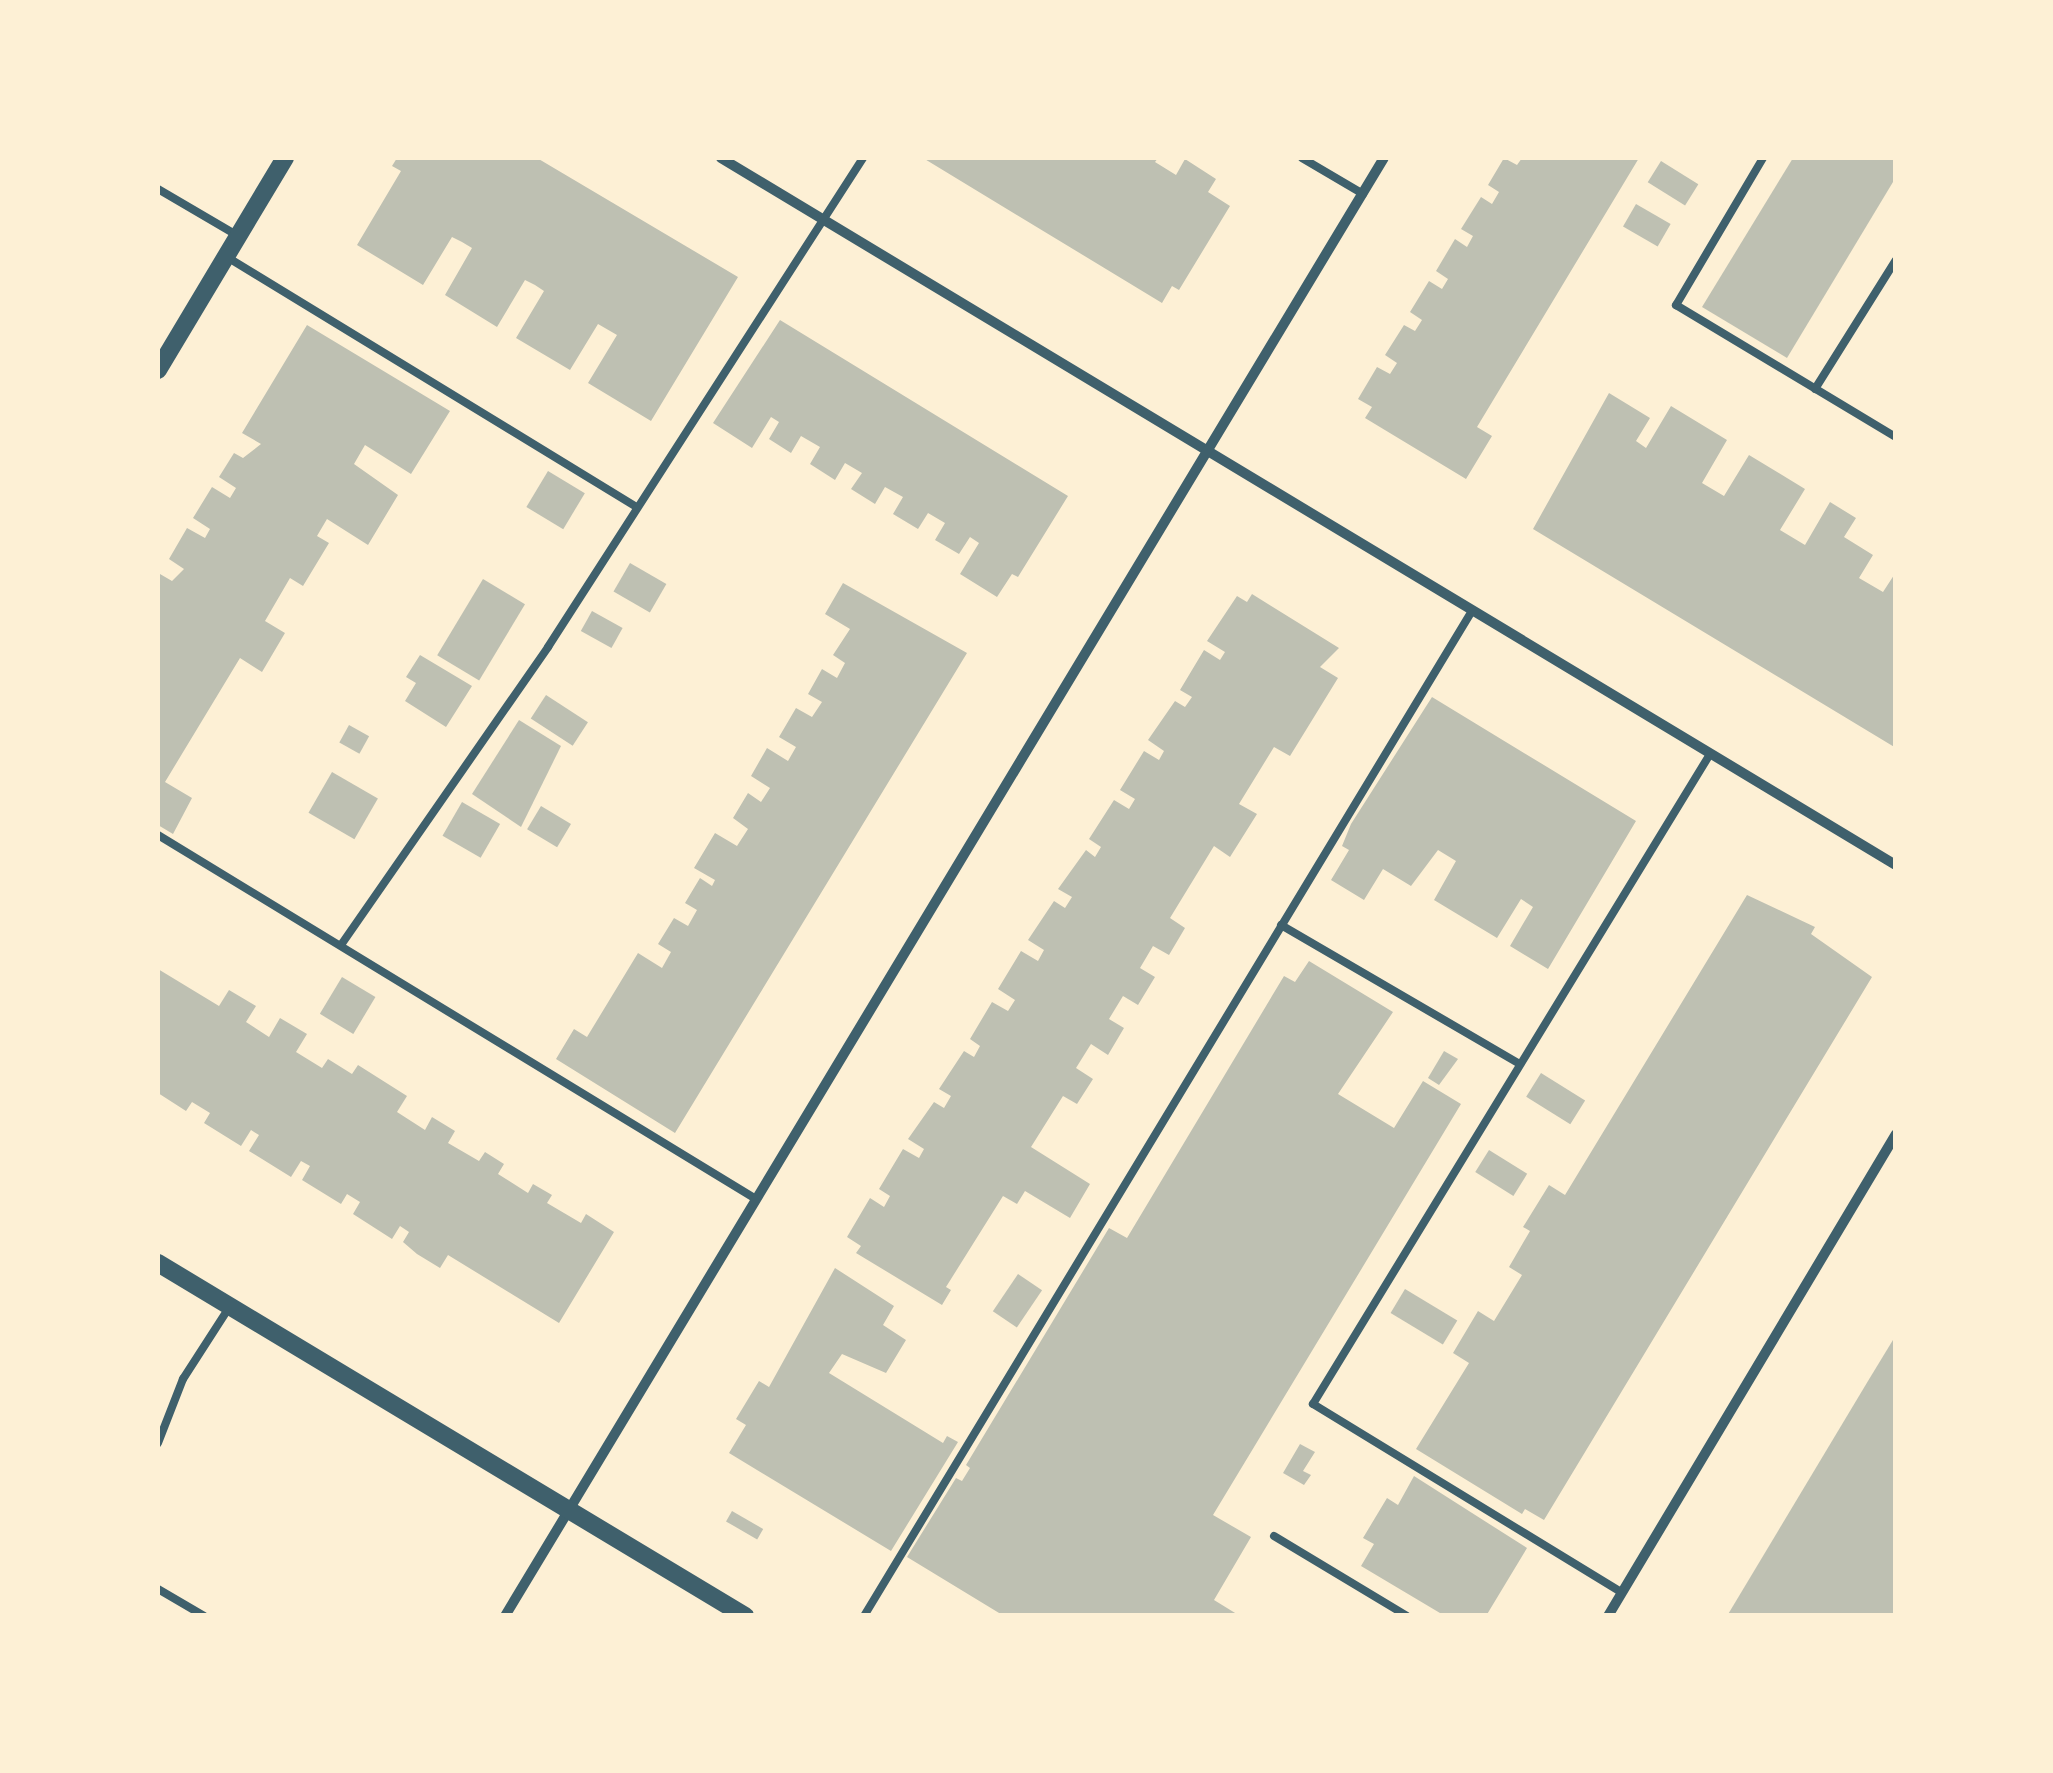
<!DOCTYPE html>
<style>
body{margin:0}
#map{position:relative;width:2053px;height:1773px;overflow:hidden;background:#fdf0d5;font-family:"Work Sans",sans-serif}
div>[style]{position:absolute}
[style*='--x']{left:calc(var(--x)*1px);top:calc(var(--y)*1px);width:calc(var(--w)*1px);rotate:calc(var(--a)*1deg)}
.building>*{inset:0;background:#bec0b2;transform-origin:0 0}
.service>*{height:8px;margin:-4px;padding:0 4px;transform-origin:4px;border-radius:4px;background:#3f606c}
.minor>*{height:10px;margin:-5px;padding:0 5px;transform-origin:5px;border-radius:5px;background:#3f606c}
.tertiary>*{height:18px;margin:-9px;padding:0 9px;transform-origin:9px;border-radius:9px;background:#3f606c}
span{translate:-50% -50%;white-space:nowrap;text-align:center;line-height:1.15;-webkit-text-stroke:9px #fdf0d5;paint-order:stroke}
.frame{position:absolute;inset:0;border:160px solid #fdf0d5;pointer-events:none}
</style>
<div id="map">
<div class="building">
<i style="clip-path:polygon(397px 158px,537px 158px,738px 277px,651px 421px,588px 383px,617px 335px,598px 324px,570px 370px,516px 338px,544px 291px,535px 285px,525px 280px,497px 327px,445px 295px,472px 248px,462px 242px,452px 237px,423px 285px,357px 245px,401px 171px,392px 166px)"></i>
<i style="clip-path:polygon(923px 158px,1158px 158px,1155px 162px,1176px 175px,1185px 159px,1216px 179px,1208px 192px,1230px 206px,1179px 290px,1172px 286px,1162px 303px)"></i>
<i style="clip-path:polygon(1504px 158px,1517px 165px,1522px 158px,1639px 158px,1477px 427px,1492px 436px,1466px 479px,1365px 418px,1372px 407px,1358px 399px,1377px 367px,1390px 374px,1397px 363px,1385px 355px,1404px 325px,1415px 331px,1422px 320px,1410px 312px,1429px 281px,1442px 289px,1448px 279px,1436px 271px,1455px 239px,1467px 247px,1473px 236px,1461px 229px,1481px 197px,1492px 204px,1499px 192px,1488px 185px)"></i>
<i style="clip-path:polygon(1793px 158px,1896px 158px,1896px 177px,1787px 358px,1702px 307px)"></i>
<i style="left:1661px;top:161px;width:44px;height:25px;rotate:32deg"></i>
<i style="left:1636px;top:204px;width:40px;height:26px;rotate:30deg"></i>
<i style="clip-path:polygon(780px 320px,1068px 496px,1018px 577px,1012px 574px,997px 597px,960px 574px,979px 543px,970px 537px,959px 554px,935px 540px,945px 523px,928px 513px,918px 529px,893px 514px,903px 497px,885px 487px,875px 504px,851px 489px,862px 473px,845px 463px,835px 480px,810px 464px,820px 447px,801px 436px,791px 453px,769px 439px,779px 422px,771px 417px,752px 448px,713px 423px)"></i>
<i style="clip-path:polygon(307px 325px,450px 411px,411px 474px,365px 445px,354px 464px,398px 495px,368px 545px,327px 519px,317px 536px,329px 543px,303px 586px,290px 578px,265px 621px,285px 633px,262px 672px,240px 658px,165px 782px,192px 798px,173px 834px,158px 825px,158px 579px,160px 574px,172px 581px,184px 569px,169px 559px,187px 528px,205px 538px,210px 529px,193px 518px,212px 487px,230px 498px,236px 488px,219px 477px,234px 453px,243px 458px,261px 444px,242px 433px)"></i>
<i style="clip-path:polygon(1609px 393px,1650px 418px,1636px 441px,1646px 448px,1671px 406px,1727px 440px,1702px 483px,1724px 496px,1749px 455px,1805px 489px,1780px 530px,1805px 545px,1830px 502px,1856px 518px,1844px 537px,1873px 555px,1859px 578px,1883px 592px,1896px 572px,1896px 748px,1533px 529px)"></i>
<i style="left:548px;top:471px;width:43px;height:42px;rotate:31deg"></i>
<i style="left:630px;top:563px;width:42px;height:33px;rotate:30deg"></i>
<i style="left:483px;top:579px;width:49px;height:89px;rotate:31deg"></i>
<i style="clip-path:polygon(843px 583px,967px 653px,675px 1133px,556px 1059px,574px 1029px,587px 1037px,638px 953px,662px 968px,671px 952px,658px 944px,674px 918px,688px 926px,697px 910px,685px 903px,700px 878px,712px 886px,715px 880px,694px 868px,715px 833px,737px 846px,748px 829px,733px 818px,748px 793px,761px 802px,770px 788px,751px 776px,767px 748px,788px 761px,796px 747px,779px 737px,796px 708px,812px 717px,822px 702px,808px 694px,822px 669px,837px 678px,845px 663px,833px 655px,850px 629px,825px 614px)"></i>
<i style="clip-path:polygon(1252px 594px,1339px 648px,1320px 667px,1338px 678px,1290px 756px,1274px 747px,1239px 804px,1257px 814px,1230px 857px,1214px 846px,1170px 918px,1185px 928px,1169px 955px,1153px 946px,1140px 968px,1155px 977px,1138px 1005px,1123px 996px,1109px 1019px,1124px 1028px,1108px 1055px,1091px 1044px,1076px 1068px,1093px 1079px,1077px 1104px,1063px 1096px,1031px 1147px,1090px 1184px,1070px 1218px,1025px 1191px,1017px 1204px,1003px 1196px,946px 1287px,951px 1290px,942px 1305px,856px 1253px,861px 1246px,847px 1237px,870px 1198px,884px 1207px,890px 1196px,879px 1189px,903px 1149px,919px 1158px,924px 1149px,908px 1139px,934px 1102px,944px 1108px,951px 1096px,939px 1089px,964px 1051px,974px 1057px,980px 1046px,970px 1039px,992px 1002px,1008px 1011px,1015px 1000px,998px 989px,1021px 951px,1038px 961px,1044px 950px,1028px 940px,1054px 901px,1065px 908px,1072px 897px,1058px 889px,1086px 850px,1095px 857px,1101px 847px,1089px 839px,1114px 800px,1129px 809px,1135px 799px,1120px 790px,1144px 751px,1159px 760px,1164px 751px,1148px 740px,1175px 701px,1185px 707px,1192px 697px,1180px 690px,1204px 650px,1220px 660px,1225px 652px,1207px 641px,1237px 596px,1247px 602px)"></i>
<i style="left:592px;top:611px;width:35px;height:23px;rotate:29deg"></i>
<i style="clip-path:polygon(420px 655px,472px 686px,446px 727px,405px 701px,416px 683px,406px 677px)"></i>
<i style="left:546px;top:695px;width:50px;height:28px;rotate:33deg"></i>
<i style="clip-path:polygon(1432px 697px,1636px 821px,1548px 969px,1510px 946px,1533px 907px,1521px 899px,1497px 938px,1434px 900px,1456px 861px,1438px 850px,1411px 886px,1383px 869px,1364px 900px,1331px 880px,1349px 850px,1342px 846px,1351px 824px)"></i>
<i style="clip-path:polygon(519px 720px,561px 746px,521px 827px,472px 794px)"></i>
<i style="left:349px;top:725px;width:23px;height:20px;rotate:29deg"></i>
<i style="left:332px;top:772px;width:53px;height:47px;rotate:30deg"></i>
<i style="left:462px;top:802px;width:44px;height:39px;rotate:30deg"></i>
<i style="left:541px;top:806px;width:35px;height:27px;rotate:31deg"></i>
<i style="clip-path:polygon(1747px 895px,1815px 927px,1811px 934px,1872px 977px,1544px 1520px,1525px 1509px,1522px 1514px,1416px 1449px,1469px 1363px,1453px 1353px,1478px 1311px,1494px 1321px,1522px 1275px,1509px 1267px,1530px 1231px,1523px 1227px,1549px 1185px,1565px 1195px)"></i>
<i style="clip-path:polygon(1309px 961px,1393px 1012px,1338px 1094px,1394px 1128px,1423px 1081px,1461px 1104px,1213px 1515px,1251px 1537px,1214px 1600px,1240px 1616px,1004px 1616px,907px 1557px,956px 1478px,962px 1481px,970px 1468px,966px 1465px,1109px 1228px,1127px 1238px,1284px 976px,1295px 982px)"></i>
<i style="clip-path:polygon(158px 969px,219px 1006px,229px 990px,256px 1006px,246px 1022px,269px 1037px,280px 1018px,307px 1034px,296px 1052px,322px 1068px,328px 1059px,352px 1074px,358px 1065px,407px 1096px,397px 1112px,425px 1130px,432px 1117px,455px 1131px,448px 1143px,479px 1161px,485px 1152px,504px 1164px,498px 1174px,528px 1193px,533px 1184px,552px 1195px,547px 1203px,581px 1223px,586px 1214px,614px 1232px,559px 1323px,448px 1255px,440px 1268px,417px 1254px,403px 1242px,409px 1232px,400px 1226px,392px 1239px,353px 1214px,360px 1202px,347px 1194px,341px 1204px,302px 1180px,310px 1166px,301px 1161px,291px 1177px,249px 1151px,259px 1135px,251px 1130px,241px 1146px,204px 1123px,210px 1113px,192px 1102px,186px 1111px,158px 1093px)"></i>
<i style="left:342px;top:977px;width:39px;height:43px;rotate:31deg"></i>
<i style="clip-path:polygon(1444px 1051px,1458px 1059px,1439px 1085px,1428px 1078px)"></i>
<i style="left:1541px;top:1073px;width:52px;height:28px;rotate:32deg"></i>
<i style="left:1489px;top:1150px;width:45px;height:26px;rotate:32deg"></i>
<i style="clip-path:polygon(835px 1268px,894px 1306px,883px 1325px,906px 1340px,886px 1373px,842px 1354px,829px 1373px,943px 1443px,947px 1436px,958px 1442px,891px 1551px,729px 1453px,746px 1425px,736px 1419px,759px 1381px,769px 1387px)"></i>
<i style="left:1018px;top:1274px;width:29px;height:45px;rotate:34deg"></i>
<i style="left:1405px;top:1289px;width:61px;height:28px;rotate:31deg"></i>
<i style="clip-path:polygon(1896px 1335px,1896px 1616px,1727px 1616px,1868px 1381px)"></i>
<i style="clip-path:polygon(1300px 1444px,1315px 1452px,1303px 1471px,1311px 1475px,1304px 1485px,1283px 1473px)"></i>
<i style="clip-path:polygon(1414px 1476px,1527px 1548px,1486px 1616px,1445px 1616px,1361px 1566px,1374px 1544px,1363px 1538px,1387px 1498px,1398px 1505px)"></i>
<i style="left:732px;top:1511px;width:36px;height:12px;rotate:30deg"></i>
</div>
<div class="service">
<i style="--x:1302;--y:158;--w:71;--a:30.5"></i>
<i style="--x:1763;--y:158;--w:171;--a:120.6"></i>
<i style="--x:1676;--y:305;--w:257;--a:31"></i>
<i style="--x:158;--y:189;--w:93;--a:30.4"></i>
<i style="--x:227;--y:257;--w:480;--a:31.4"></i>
<i style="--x:1815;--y:389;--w:152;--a:-57.9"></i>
<i style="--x:158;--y:835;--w:700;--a:31.33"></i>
<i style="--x:1281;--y:925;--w:276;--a:30.2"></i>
<i style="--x:341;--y:945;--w:363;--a:-55.2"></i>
<i style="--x:548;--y:647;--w:582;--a:-57.21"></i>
<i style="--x:158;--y:1443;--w:69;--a:-68.7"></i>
<i style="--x:183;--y:1379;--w:87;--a:-57.2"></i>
<i style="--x:1274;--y:1536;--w:155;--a:31"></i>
<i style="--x:158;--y:1589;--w:53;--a:30.4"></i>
<i style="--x:1621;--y:1592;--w:361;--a:-148.6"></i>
<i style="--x:1313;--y:1404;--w:762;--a:-58.58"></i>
<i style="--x:864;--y:1616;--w:1175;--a:-58.83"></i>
</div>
<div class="minor">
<i style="--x:721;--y:158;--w:1371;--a:31.04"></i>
<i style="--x:505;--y:1616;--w:1702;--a:-58.92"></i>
<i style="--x:1608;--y:1616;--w:561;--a:-59.14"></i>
</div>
<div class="tertiary">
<i style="--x:158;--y:370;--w:247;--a:-59.1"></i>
<i style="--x:158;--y:1263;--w:685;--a:31.02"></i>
</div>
<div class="frame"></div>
</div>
